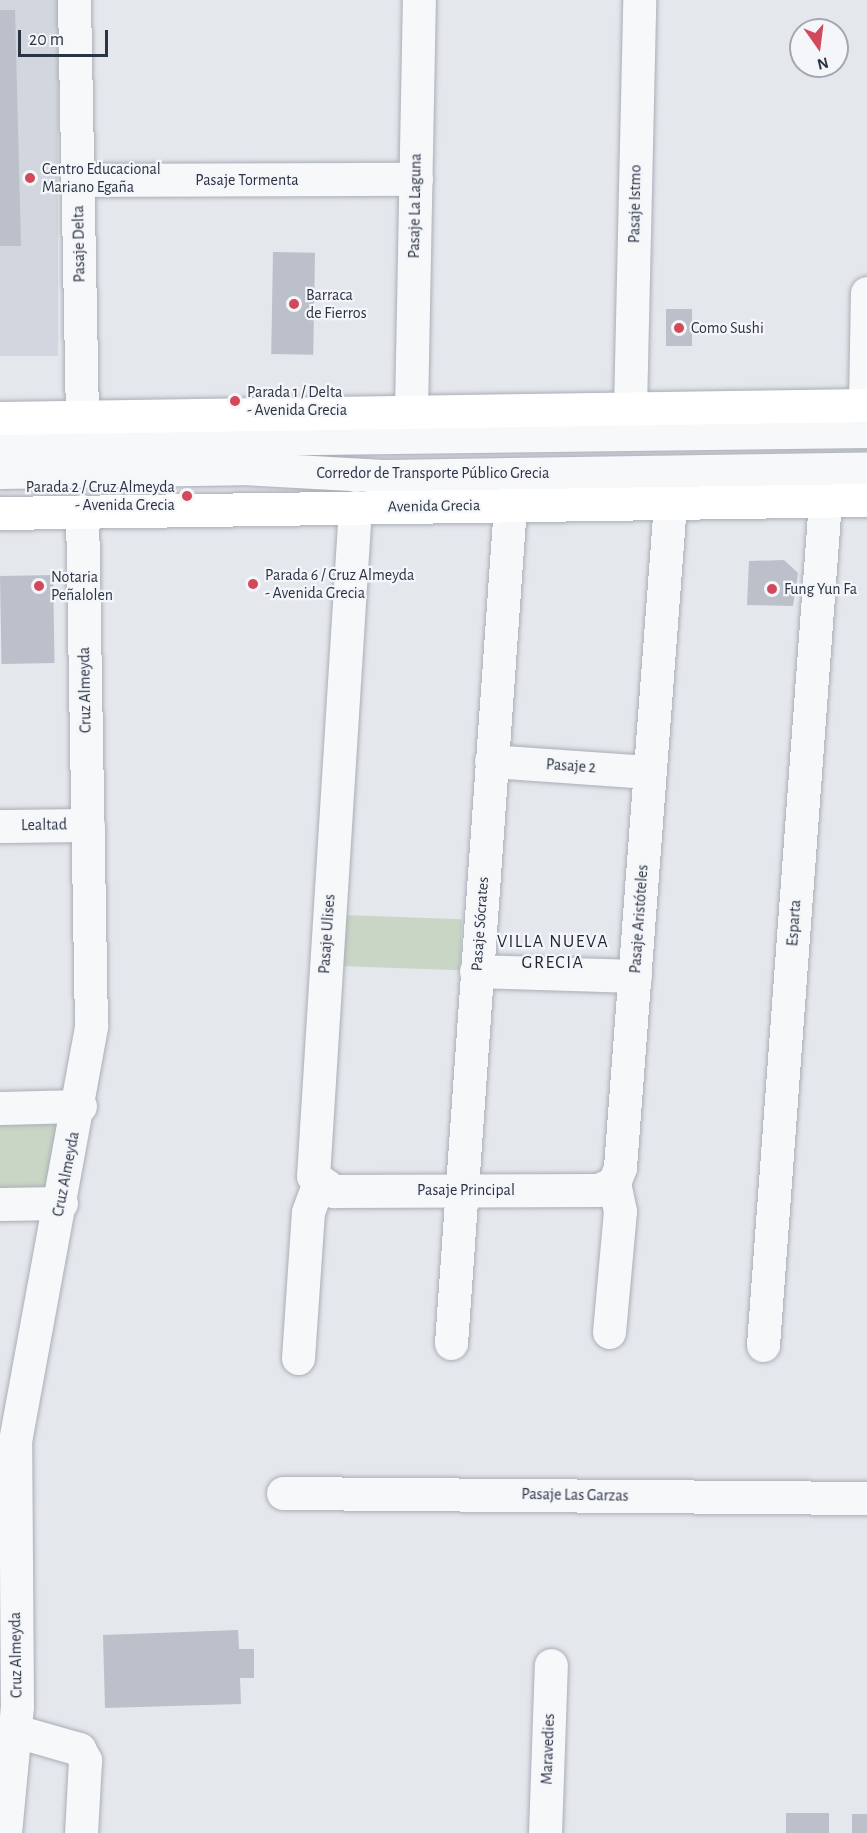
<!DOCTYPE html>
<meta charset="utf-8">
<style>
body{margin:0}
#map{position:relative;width:867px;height:1833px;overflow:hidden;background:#e4e7ec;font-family:"Alegreya Sans",sans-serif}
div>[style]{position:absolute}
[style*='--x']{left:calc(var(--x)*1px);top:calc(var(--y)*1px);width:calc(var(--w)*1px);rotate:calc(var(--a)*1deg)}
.built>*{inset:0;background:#d2d6de;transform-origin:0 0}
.green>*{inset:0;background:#c9d6c5;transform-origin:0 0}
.building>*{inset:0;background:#bbc0ca;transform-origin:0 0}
.roads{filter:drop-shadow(0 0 2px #a9aeb7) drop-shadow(0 0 2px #a9aeb7)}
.minor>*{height:33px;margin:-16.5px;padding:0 16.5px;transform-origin:16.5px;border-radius:16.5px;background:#f7f8fa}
.major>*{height:33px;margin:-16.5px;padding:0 16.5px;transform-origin:16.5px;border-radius:16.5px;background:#fff}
.dots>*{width:16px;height:16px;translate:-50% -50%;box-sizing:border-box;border:3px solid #f4f6f9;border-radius:50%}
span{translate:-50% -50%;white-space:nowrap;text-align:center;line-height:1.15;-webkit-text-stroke:4.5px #f4f6f9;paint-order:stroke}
.poi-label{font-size:16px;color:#2b3445}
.left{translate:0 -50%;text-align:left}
.right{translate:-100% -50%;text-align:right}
.street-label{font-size:16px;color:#2b3445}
.neighbourhood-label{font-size:18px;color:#1d2536;letter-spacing:1.5px}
.north{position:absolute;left:789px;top:18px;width:60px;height:60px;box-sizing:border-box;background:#f4f6f9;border:2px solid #a4a8b1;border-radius:50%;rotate:166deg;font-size:16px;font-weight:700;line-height:24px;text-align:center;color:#2b3445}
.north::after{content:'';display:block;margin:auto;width:21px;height:27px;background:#d1495b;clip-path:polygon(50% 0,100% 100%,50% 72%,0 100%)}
.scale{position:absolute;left:18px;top:30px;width:90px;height:27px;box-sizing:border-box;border:3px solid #2b3445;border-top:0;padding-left:8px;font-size:18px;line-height:21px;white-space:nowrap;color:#2b3445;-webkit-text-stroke:4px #f4f6f9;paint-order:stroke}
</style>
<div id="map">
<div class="built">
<i style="left:0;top:0;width:58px;height:356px"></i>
</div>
<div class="green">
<i style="left:342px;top:915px;width:120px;height:51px;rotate:2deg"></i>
<i style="clip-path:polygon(60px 1124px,47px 1187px,0 1188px,0 1125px)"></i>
</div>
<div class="building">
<i style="clip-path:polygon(0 10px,15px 10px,21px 246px,0 246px)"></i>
<i style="left:273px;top:252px;width:42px;height:102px;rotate:1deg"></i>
<i style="left:666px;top:309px;width:26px;height:37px"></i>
<i style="clip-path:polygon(784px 560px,798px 573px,793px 606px,747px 605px,749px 561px)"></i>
<i style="left:53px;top:575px;width:88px;height:53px;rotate:89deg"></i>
<i style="clip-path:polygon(238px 1630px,239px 1649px,254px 1649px,254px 1678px,240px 1678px,241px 1704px,105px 1708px,103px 1635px)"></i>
<i style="left:829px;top:1813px;width:20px;height:43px;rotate:90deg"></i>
<i style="left:852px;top:1814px;width:15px;height:19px"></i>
</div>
<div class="roads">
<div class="minor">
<i style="--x:74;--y:0;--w:417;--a:88.9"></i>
<i style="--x:78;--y:180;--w:338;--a:-0.2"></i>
<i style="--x:865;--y:405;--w:112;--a:-89"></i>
<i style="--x:630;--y:409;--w:409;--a:-88.7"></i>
<i style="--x:411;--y:411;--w:411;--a:-88.9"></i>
<i style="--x:0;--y:442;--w:867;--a:-0.73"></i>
<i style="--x:0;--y:472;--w:242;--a:-0.9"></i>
<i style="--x:242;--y:468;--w:141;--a:3.2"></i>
<i style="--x:383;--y:476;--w:484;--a:-0.9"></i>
<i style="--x:355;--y:507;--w:670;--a:93.59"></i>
<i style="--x:313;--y:1176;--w:26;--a:36"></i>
<i style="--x:334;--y:1191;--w:264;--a:-0.2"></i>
<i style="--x:598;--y:1190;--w:17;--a:-24"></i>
<i style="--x:614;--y:1183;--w:17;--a:-69"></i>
<i style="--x:620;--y:1167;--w:665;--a:-85.69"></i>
<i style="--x:491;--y:761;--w:159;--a:4"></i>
<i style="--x:0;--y:826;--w:88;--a:-0.7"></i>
<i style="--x:476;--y:971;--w:159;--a:1.8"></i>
<i style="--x:0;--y:1108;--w:80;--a:-1.4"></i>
<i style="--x:0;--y:1204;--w:61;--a:-0.9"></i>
<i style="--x:609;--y:1332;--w:121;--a:-84.8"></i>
<i style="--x:620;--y:1211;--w:29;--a:-102"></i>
<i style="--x:451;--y:1343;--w:840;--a:-85.97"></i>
<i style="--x:763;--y:1345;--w:846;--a:-85.8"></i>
<i style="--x:298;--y:1358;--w:146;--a:-86.1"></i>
<i style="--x:308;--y:1212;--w:30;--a:-70"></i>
<i style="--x:283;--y:1493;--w:584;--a:0.49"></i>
<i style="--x:16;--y:1731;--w:66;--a:15.9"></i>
<i style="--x:79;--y:1749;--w:13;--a:61"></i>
<i style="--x:85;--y:1760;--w:73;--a:93.1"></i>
<i style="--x:5;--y:1833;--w:128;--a:-84.6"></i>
<i style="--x:17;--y:1706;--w:265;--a:-90.4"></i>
<i style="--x:15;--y:1441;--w:422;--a:-79.6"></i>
<i style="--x:91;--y:1026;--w:515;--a:-91"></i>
<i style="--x:545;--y:1833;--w:168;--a:-88"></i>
</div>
<div class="major">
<i style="--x:0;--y:418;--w:867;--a:-0.86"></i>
<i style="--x:0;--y:513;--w:867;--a:-0.86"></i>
</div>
</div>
<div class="dots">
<i style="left:30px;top:178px;background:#d1495b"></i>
<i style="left:294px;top:304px;background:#d1495b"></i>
<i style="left:679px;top:328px;background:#d1495b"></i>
<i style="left:235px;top:401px;background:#d1495b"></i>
<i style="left:187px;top:496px;background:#d1495b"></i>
<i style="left:253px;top:584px;background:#d1495b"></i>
<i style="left:39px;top:586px;background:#d1495b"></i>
<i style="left:772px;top:589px;background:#d1495b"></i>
</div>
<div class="poi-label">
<span class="left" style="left:42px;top:178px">Centro Educacional<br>Mariano Egaña</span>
<span class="left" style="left:306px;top:304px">Barraca<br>de Fierros</span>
<span class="left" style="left:691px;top:328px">Como Sushi</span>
<span class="left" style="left:247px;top:401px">Parada 1 / Delta<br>- Avenida Grecia</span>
<span class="right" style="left:175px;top:496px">Parada 2 / Cruz Almeyda<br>- Avenida Grecia</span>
<span class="left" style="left:265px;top:584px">Parada 6 / Cruz Almeyda<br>- Avenida Grecia</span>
<span class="left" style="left:51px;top:586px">Notaria<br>Peñalolen</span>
<span class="left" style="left:784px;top:589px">Fung Yun Fa</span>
</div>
<div class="street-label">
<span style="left:247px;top:180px">Pasaje Tormenta</span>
<span style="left:635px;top:204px;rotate:-89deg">Pasaje Istmo</span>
<span style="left:415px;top:206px;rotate:-89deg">Pasaje La Laguna</span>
<span style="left:79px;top:244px;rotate:-91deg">Pasaje Delta</span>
<span style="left:433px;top:473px">Corredor de Transporte Público Grecia</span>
<span style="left:434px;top:506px;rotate:-1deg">Avenida Grecia</span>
<span style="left:85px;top:690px;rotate:-91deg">Cruz Almeyda</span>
<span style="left:571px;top:766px;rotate:4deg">Pasaje 2</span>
<span style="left:44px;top:825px;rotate:-1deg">Lealtad</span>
<span style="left:639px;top:919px;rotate:-86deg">Pasaje Aristóteles</span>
<span style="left:794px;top:923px;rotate:-86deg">Esparta</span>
<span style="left:480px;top:924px;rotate:-86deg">Pasaje Sócrates</span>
<span style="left:327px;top:934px;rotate:-86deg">Pasaje Ulises</span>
<span style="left:66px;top:1174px;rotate:-79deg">Cruz Almeyda</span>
<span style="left:466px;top:1190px">Pasaje Principal</span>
<span style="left:575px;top:1495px;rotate:1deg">Pasaje Las Garzas</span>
<span style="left:16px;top:1655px;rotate:-91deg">Cruz Almeyda</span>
<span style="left:548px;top:1749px;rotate:-88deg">Maravedies</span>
</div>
<div class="neighbourhood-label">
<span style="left:553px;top:953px">VILLA NUEVA<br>GRECIA</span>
</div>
<div class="north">N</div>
<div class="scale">20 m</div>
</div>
